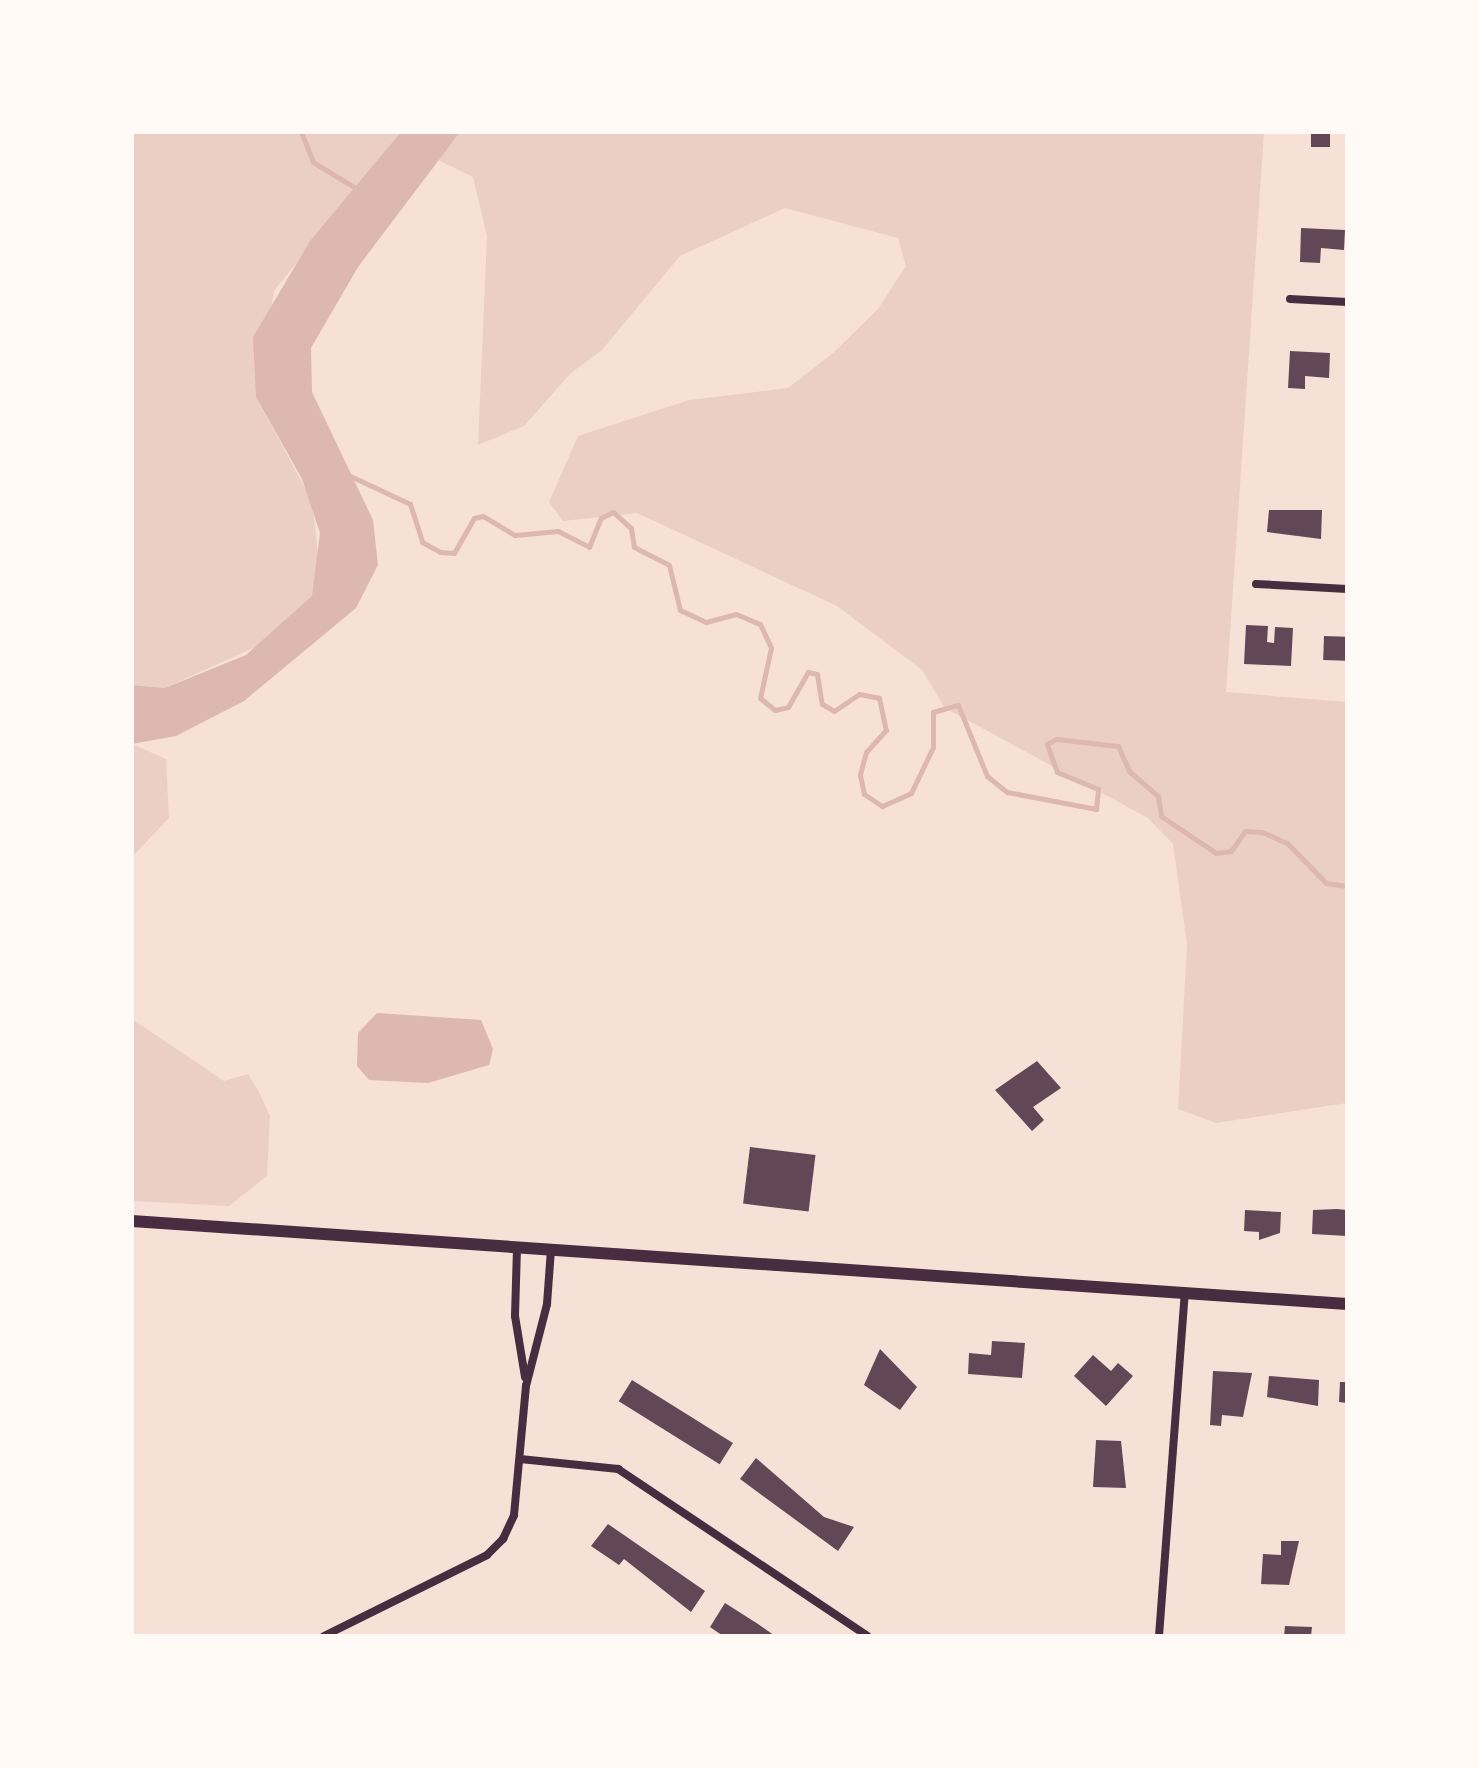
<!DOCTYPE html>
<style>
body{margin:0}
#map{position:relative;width:1479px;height:1768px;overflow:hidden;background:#f7e1d7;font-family:Merriweather,serif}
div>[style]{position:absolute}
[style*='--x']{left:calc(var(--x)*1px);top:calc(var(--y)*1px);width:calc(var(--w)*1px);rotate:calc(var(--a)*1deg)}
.green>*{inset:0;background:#ebcfc5}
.water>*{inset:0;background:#dcb8b0}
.stream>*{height:5px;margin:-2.5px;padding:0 2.5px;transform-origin:2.5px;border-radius:2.5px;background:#dcb8b0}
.building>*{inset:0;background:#644757;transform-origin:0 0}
.minor>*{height:8px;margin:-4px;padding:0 4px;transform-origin:4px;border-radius:4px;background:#4a2c40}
.tertiary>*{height:12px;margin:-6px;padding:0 6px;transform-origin:6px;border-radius:6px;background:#4a2c40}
span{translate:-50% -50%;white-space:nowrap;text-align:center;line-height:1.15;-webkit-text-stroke:6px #fffaf5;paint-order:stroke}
.frame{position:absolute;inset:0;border:134px solid #fffaf5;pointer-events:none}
</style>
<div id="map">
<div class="green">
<i style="clip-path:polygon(132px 132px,401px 132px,274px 291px,256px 397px,312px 501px,320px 572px,312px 596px,271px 640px,165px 688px,132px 685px)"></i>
<i style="clip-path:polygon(460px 132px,1264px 132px,1226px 692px,1347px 702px,1347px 1103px,1216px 1123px,1178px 1109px,1187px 945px,1173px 844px,1148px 818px,945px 708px,922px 670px,837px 606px,637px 513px,563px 521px,549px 502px,578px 436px,689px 400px,788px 388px,833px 353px,878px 309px,906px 266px,898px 238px,785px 208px,680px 256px,602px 350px,571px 373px,524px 426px,478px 445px,487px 236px,473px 177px,438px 160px)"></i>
<i style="clip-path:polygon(132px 744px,166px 759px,169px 818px,132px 857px)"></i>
<i style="clip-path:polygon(132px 1019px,224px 1081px,248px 1074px,259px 1092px,270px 1116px,267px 1176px,229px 1206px,132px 1201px)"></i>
</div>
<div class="water">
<i style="clip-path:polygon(401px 132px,460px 132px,358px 267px,311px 348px,312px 392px,373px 520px,378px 565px,356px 608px,244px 701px,176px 736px,132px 744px,132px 685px,165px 688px,246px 655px,312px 596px,320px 533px,302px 479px,256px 397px,253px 337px,310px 241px)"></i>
<i style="clip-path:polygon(377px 1013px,481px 1020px,493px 1049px,489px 1065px,428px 1083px,369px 1080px,357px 1066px,358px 1033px)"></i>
</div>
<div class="stream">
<i style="--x:301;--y:132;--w:32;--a:68"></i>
<i style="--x:313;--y:162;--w:54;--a:31.3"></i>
<i style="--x:344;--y:473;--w:73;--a:25.2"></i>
<i style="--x:410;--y:504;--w:40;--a:72"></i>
<i style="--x:422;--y:542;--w:21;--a:29"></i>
<i style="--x:440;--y:552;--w:14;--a:4"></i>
<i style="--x:454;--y:553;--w:40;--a:-60.3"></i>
<i style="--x:474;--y:518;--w:9;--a:-13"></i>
<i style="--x:483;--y:516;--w:37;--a:31"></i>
<i style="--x:515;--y:535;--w:43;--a:-5.3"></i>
<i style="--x:558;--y:531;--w:35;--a:27"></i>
<i style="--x:589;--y:547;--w:31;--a:-68"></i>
<i style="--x:601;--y:518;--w:13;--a:-27"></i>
<i style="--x:613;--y:512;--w:24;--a:42"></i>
<i style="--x:631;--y:528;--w:19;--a:81"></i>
<i style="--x:634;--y:547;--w:39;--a:27"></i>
<i style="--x:669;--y:565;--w:46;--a:76.3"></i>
<i style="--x:680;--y:610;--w:29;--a:25"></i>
<i style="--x:706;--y:622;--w:31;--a:-15"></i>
<i style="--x:736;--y:614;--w:26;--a:23"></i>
<i style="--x:760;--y:624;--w:26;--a:65"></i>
<i style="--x:771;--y:648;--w:51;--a:102.4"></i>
<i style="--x:760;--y:698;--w:19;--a:39"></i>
<i style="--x:775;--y:710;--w:13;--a:-13"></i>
<i style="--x:788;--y:707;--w:40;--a:-60.3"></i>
<i style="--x:808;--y:672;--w:9;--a:13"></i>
<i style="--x:817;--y:674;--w:30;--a:81"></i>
<i style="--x:822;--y:704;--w:14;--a:30"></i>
<i style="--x:834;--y:711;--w:30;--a:-34"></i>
<i style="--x:859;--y:694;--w:20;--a:11"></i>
<i style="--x:879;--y:698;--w:33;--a:78"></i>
<i style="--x:886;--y:730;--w:30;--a:132"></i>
<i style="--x:866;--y:752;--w:24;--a:105"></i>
<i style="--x:860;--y:775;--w:19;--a:78"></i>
<i style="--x:864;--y:794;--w:22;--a:34"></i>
<i style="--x:882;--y:806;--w:32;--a:-24"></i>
<i style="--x:911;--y:793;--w:51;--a:-64.4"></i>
<i style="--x:933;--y:747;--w:35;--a:-90"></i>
<i style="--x:933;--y:712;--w:26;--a:-16"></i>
<i style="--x:958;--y:705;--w:77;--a:67.8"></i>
<i style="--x:987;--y:776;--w:26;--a:39"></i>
<i style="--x:1007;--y:792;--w:91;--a:10.8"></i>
<i style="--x:1096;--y:809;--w:20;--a:-84"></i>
<i style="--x:1098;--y:789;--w:44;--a:-157.5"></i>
<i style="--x:1057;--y:772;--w:30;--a:-110"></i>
<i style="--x:1047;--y:744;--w:10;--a:-29"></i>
<i style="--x:1056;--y:739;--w:62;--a:6.4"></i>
<i style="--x:1118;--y:746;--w:27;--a:66"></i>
<i style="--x:1129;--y:771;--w:38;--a:41"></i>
<i style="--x:1158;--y:796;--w:20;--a:81"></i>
<i style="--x:1161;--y:816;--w:66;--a:33.9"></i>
<i style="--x:1216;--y:853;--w:15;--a:-8"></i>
<i style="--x:1231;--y:851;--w:24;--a:-55"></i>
<i style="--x:1245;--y:831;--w:17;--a:3"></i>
<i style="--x:1262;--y:832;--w:27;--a:24"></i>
<i style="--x:1287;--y:843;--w:56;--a:45.7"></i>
<i style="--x:1326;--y:883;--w:21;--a:8"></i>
</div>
<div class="building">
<i style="left:1311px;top:132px;width:19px;height:15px"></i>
<i style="clip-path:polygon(1301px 228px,1345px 230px,1344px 250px,1321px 248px,1320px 263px,1300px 262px)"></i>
<i style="clip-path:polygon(1290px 351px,1330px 353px,1329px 378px,1305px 376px,1305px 389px,1288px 388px)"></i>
<i style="clip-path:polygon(1269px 510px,1322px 510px,1321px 539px,1267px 532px)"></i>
<i style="clip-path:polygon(1246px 625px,1268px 626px,1267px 642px,1274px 643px,1275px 627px,1293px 628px,1291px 666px,1244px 664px)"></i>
<i style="left:1324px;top:636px;width:23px;height:24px;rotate:2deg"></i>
<i style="clip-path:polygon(1037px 1061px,1061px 1088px,1033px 1107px,1044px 1120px,1032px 1131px,995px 1090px)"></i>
<i style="left:750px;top:1147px;width:66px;height:57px;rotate:7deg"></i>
<i style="clip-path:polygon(1337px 1209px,1347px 1210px,1347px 1236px,1312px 1234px,1313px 1210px)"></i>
<i style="clip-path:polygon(1245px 1210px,1281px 1212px,1280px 1233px,1259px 1240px,1259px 1232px,1244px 1231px)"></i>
<i style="clip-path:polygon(992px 1341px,1025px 1343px,1022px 1378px,968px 1374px,969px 1353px,991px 1355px)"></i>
<i style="clip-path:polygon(880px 1349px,917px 1387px,900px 1410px,864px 1385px)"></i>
<i style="clip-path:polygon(1093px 1355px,1111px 1371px,1118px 1363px,1133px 1376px,1106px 1406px,1074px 1376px)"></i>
<i style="clip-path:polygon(1213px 1371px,1252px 1373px,1243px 1417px,1222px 1415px,1221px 1426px,1210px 1425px)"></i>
<i style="clip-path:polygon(1269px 1376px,1319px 1380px,1318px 1406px,1267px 1397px)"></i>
<i style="left:632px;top:1380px;width:119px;height:25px;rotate:32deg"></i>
<i style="clip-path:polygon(1340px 1382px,1347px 1382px,1347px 1403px,1339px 1402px)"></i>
<i style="clip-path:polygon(1096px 1440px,1121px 1441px,1126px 1488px,1093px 1487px)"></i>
<i style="clip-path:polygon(756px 1458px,824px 1517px,854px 1527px,838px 1551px,740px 1479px)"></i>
<i style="clip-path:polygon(608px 1524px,705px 1591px,691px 1612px,624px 1559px,619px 1565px,591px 1546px)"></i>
<i style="clip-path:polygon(1281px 1541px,1299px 1541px,1289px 1585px,1261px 1584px,1263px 1554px,1281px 1555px)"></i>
<i style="clip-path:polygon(725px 1603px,758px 1624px,775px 1636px,723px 1636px,710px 1627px)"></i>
<i style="clip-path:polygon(1285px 1626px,1312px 1627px,1311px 1636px,1284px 1636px)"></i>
</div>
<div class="minor">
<i style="--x:1290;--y:299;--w:57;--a:3"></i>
<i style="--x:1256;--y:584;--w:91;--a:3.1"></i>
<i style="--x:517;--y:1248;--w:68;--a:91.7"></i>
<i style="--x:515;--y:1316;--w:62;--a:80.7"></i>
<i style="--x:520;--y:1459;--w:99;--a:5.8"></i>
<i style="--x:618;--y:1469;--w:300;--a:33.8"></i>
<i style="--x:324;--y:1636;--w:182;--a:-26.4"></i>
<i style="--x:487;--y:1555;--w:23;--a:-45"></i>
<i style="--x:503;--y:1539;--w:26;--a:-65"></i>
<i style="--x:514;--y:1515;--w:130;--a:-84.7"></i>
<i style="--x:526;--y:1386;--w:85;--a:-75.6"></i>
<i style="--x:547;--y:1304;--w:54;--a:-85.8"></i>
<i style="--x:1159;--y:1636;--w:343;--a:-85.7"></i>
</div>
<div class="tertiary">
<i style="--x:132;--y:1221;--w:1218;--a:3.91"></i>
</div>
<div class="frame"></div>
</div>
